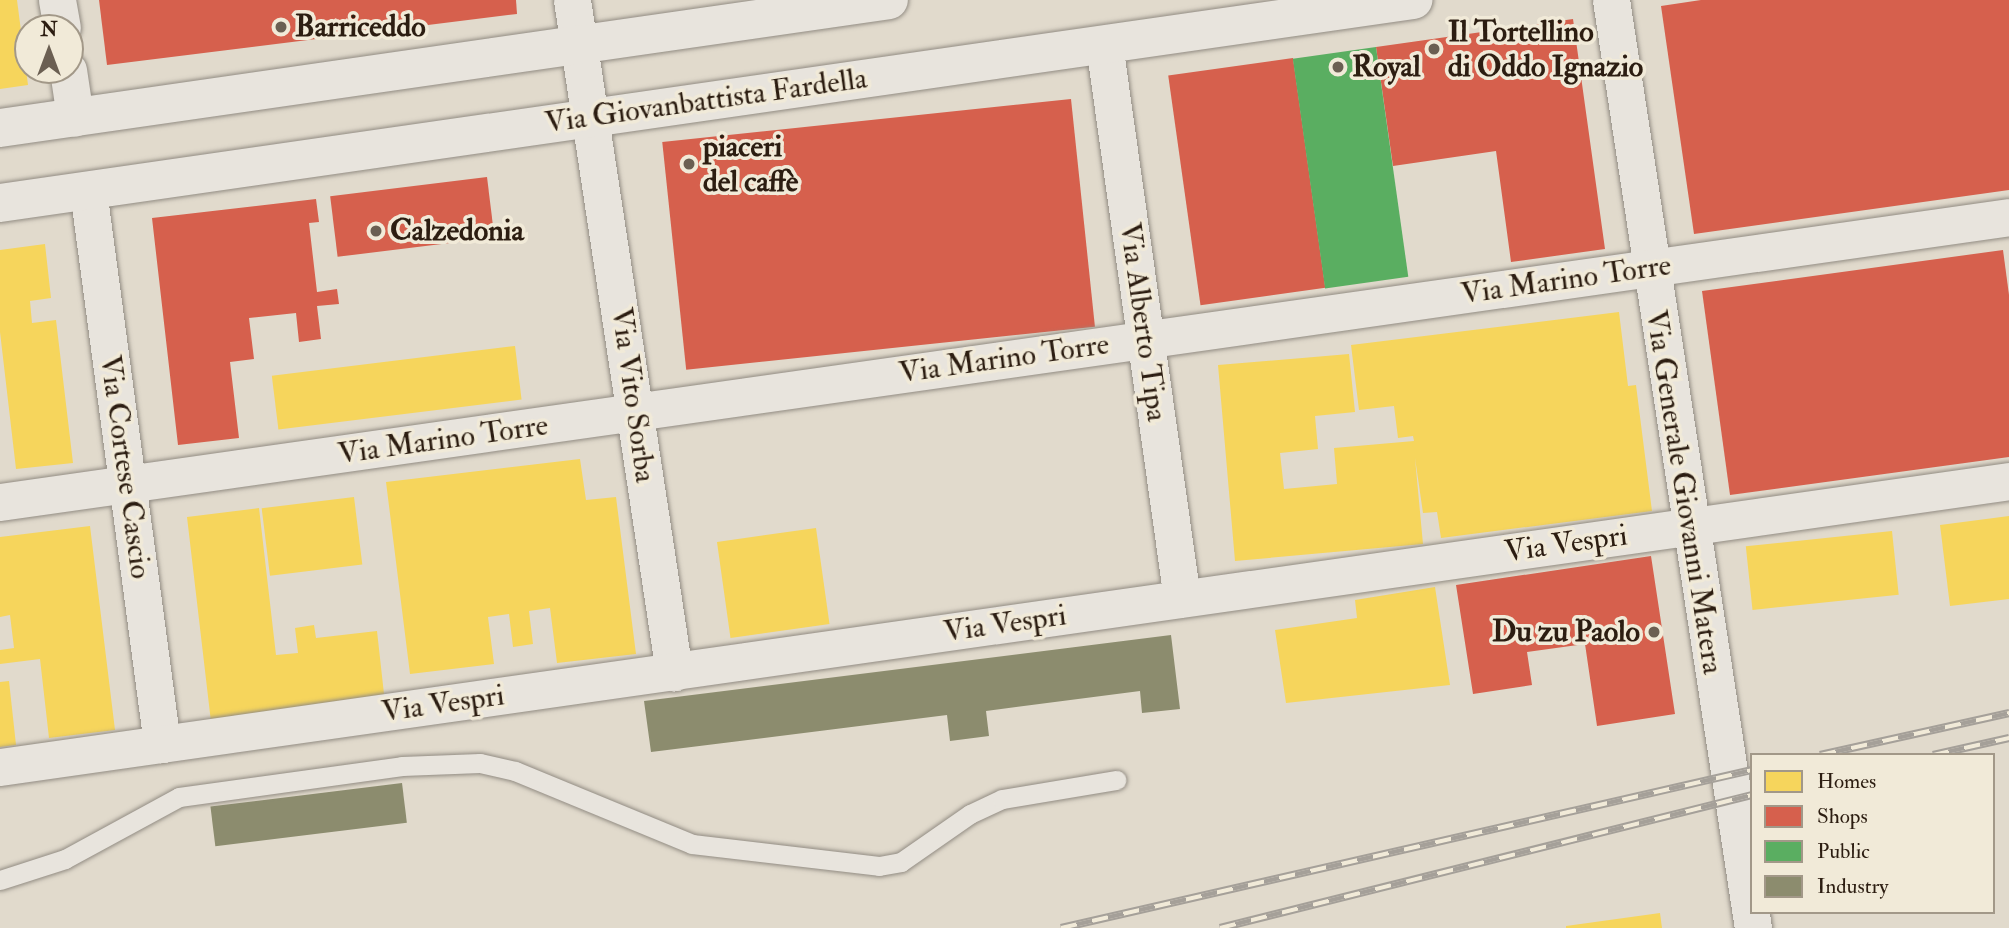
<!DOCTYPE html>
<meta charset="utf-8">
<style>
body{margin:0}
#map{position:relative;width:2009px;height:928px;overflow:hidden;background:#e1dacc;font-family:"IM FELL Double Pica",serif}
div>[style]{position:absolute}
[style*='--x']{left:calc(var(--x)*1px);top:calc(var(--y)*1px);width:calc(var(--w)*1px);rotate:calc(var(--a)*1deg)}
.homes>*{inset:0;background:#f6d55c;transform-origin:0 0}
.shops>*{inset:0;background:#d6604d;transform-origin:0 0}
.public>*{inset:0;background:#5aae61;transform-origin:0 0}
.industry>*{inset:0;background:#8c8c6e;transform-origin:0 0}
.roads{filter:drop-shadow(0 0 2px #928c83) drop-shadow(0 0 2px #928c83)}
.lane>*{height:19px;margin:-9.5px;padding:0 9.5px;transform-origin:9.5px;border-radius:9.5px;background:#e8e4dd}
.street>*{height:37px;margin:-18.5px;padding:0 18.5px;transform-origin:18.5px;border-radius:18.5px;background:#e8e4dd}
.secondary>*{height:38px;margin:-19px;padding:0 19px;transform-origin:19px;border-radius:19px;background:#e8e4dd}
.rail>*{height:8px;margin-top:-4px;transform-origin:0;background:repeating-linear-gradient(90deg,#f1ead8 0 16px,#a5a099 0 32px);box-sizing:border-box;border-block:2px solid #a5a099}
.dots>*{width:19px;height:19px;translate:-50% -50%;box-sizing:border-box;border:4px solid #f1ead8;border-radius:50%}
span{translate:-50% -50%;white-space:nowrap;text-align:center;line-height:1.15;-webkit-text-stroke:7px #f1ead8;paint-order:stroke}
.poi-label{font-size:30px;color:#2c1d11;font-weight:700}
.left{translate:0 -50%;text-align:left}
.right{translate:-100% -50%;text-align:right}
.street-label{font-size:30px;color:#2c1d11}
.legend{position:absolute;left:1750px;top:753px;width:245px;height:161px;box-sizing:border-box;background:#f1ead8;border:2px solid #a29888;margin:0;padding:9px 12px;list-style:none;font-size:21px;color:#2c1d11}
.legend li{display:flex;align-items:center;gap:14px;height:35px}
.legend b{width:35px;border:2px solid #a29888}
.north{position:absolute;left:14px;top:14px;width:70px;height:70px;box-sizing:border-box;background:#f1ead8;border:2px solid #a29888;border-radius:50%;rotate:0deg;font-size:19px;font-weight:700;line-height:28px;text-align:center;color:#2c1d11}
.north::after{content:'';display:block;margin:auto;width:24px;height:32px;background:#6b5f52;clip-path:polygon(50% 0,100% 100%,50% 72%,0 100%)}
</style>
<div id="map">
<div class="homes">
<i style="clip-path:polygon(0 0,17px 0,28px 85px,0 89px)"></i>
<i style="clip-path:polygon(45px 244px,51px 298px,30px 301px,32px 323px,56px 320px,73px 463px,16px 469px,0 332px,0 250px)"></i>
<i style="clip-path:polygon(1619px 312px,1628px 386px,1636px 385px,1652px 511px,1441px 538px,1437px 512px,1423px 513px,1415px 458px,1423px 544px,1235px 561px,1218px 365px,1349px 354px,1355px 412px,1315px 416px,1318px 449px,1280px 453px,1284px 489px,1337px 484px,1334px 448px,1414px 441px,1413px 436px,1398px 438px,1394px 406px,1359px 410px,1351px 345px)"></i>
<i style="left:515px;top:346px;width:54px;height:245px;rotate:83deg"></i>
<i style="clip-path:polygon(580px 459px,586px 500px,616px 497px,636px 654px,557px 663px,550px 608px,529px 611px,533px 644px,513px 647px,509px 614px,488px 617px,494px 664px,410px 674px,386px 482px)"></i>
<i style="left:354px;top:497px;width:68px;height:93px;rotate:83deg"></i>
<i style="clip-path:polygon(259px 508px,276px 655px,298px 653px,295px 628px,314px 625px,316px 638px,377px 631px,385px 703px,211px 722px,187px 517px)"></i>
<i style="clip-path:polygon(2009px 516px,2009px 599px,1950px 606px,1940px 525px)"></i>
<i style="clip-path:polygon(90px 526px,115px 730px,49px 738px,40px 659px,0 664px,0 650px,14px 648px,10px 615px,0 617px,0 537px)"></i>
<i style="left:816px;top:528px;width:97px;height:100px;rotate:82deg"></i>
<i style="left:1892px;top:531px;width:64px;height:147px;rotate:84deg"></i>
<i style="clip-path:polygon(1435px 587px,1450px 685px,1286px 703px,1275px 630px,1357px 618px,1355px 600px)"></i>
<i style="clip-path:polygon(9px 681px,16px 745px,0 747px,0 682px)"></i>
<i style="clip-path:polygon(1660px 913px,1662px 928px,1566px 928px,1566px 926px)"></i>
</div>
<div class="shops">
<i style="clip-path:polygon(99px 0,516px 0,517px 14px,107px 65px)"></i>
<i style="clip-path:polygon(1701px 0,2009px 0,2009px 190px,1694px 234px,1661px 6px)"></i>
<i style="clip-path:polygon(1573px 19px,1605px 249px,1511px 262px,1496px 151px,1393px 166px,1376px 47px)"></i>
<i style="left:1293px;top:58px;width:232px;height:126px;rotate:82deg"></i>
<i style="left:1071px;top:99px;width:229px;height:411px;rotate:84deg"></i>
<i style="left:487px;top:177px;width:61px;height:158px;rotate:83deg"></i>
<i style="clip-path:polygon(316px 199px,319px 222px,309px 223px,317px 292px,337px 289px,339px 304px,317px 306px,321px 339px,299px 342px,296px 313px,249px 318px,254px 359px,230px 362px,239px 438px,178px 445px,152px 218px)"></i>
<i style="clip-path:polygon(2003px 250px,2009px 295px,2009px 457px,1730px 495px,1702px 291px)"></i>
<i style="clip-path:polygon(1651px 556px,1675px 714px,1597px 726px,1585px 644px,1527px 652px,1532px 685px,1473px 694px,1456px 585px)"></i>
</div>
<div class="public">
<i style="left:1376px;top:47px;width:232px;height:84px;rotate:82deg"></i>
</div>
<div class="industry">
<i style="clip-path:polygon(1171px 635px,1180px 709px,1142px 713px,1140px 691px,986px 711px,989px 736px,950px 741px,947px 715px,651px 752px,644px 701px)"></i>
<i style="left:402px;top:783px;width:40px;height:193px;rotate:83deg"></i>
</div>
<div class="roads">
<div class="lane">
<i style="--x:0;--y:880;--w:68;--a:-17.9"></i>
<i style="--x:65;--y:859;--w:130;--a:-28.5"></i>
<i style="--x:179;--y:797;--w:225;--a:-7.9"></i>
<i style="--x:402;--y:766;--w:78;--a:-2.2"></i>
<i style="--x:480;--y:763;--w:36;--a:13"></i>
<i style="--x:515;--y:771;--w:191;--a:22.4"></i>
<i style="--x:692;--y:844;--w:188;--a:6.7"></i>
<i style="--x:879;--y:866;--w:22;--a:-10"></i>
<i style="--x:901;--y:862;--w:84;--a:-34.8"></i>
<i style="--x:970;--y:814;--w:35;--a:-25"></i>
<i style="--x:1002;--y:799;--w:116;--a:-9.5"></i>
</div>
<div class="street">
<i style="--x:57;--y:0;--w:28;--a:80"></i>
<i style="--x:572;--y:0;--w:680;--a:81.37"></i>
<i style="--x:1611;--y:0;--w:939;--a:81.3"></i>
<i style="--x:1104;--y:44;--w:560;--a:82"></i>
<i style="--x:68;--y:70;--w:48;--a:81.5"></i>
<i style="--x:88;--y:190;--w:559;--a:82.39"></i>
<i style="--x:0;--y:502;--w:2029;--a:-8.07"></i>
<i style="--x:0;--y:767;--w:2029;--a:-8.1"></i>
</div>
<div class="secondary">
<i style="--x:0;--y:128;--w:898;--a:-8.19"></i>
<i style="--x:0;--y:203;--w:1428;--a:-8.18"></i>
</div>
</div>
<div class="rail">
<i style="--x:1820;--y:755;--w:194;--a:-12.5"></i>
<i style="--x:1933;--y:755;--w:78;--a:-12.6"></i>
<i style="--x:1061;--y:928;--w:709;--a:-12.88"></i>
<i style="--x:1220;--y:928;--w:548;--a:-14.04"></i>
</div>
<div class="dots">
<i style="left:281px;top:27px;background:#6b5f52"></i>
<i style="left:1434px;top:49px;background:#6b5f52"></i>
<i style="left:1338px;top:67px;background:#6b5f52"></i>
<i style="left:689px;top:164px;background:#6b5f52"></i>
<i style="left:376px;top:231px;background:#6b5f52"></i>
<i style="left:1654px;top:632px;background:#6b5f52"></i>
</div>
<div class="poi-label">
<span class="left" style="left:295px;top:27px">Barriceddo</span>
<span class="left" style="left:1448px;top:49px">Il Tortellino<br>di Oddo Ignazio</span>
<span class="left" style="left:1352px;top:67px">Royal</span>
<span class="left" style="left:703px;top:164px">piaceri<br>del caffè</span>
<span class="left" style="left:390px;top:231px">Calzedonia</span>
<span class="right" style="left:1640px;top:632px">Du zu Paolo</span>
</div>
<div class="street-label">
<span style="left:706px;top:101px;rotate:-8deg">Via Giovanbattista Fardella</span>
<span style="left:1566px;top:280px;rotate:-8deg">Via Marino Torre</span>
<span style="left:1143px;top:322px;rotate:82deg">Via Alberto Tipa</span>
<span style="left:1004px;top:359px;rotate:-8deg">Via Marino Torre</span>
<span style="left:633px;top:395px;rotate:82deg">Via Vito Sorba</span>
<span style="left:443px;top:440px;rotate:-8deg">Via Marino Torre</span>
<span style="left:125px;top:467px;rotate:82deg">Via Cortese Cascio</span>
<span style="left:1684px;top:492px;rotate:81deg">Via Generale Giovanni Matera</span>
<span style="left:1566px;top:544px;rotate:-8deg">Via Vespri</span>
<span style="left:1005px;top:624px;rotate:-8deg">Via Vespri</span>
<span style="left:443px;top:704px;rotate:-8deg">Via Vespri</span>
</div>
<ul class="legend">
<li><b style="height:19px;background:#f6d55c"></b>Homes</li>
<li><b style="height:19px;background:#d6604d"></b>Shops</li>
<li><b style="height:19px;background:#5aae61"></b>Public</li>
<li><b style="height:19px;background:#8c8c6e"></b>Industry</li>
</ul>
<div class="north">N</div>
</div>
